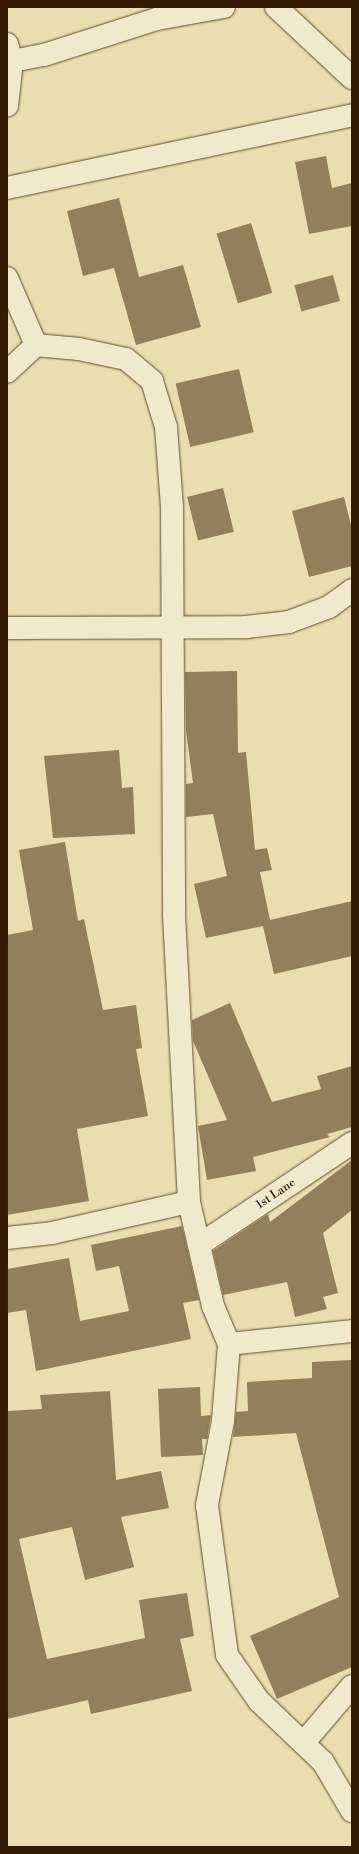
<!DOCTYPE html>
<style>
body{margin:0}
#map{position:relative;width:359px;height:1854px;overflow:hidden;background:#eaddaf;font-family:"Libre Bodoni",serif}
div>[style]{position:absolute}
[style*='--x']{left:calc(var(--x)*1px);top:calc(var(--y)*1px);width:calc(var(--w)*1px);rotate:calc(var(--a)*1deg)}
.building>*{inset:0;background:#927f5b;transform-origin:0 0}
.roads{filter:drop-shadow(0 0 1px #604b2c) drop-shadow(0 0 1px #604b2c)}
.minor>*{height:22px;margin:-11px;padding:0 11px;transform-origin:11px;border-radius:11px;background:#f1e9cb}
span{translate:-50% -50%;white-space:nowrap;text-align:center;line-height:1.15;-webkit-text-stroke:3px #f1e9cb;paint-order:stroke}
.street-label{font-size:12px;color:#321a00}
.frame{position:absolute;inset:0;border:8px solid #321a00;pointer-events:none}
</style>
<div id="map">
<div class="building">
<i style="clip-path:polygon(326px 156px,332px 188px,352px 183px,352px 226px,309px 234px,295px 162px)"></i>
<i style="clip-path:polygon(119px 198px,139px 277px,183px 265px,201px 327px,136px 345px,114px 268px,83px 276px,67px 211px)"></i>
<i style="left:251px;top:223px;width:73px;height:36px;rotate:73deg"></i>
<i style="left:333px;top:275px;width:27px;height:40px;rotate:75deg"></i>
<i style="left:239px;top:369px;width:65px;height:65px;rotate:77deg"></i>
<i style="left:223px;top:488px;width:45px;height:37px;rotate:76deg"></i>
<i style="clip-path:polygon(344px 497px,352px 529px,352px 566px,309px 577px,292px 511px)"></i>
<i style="clip-path:polygon(237px 671px,238px 753px,246px 752px,255px 850px,267px 848px,272px 870px,260px 872px,270px 920px,352px 901px,352px 956px,274px 974px,263px 926px,206px 938px,194px 884px,227px 876px,213px 814px,186px 817px,186px 784px,193px 783px,186px 731px,185px 672px)"></i>
<i style="clip-path:polygon(119px 750px,122px 788px,133px 787px,135px 834px,53px 838px,44px 756px)"></i>
<i style="clip-path:polygon(65px 842px,78px 921px,84px 919px,103px 1010px,136px 1005px,142px 1048px,136px 1049px,148px 1116px,77px 1129px,89px 1201px,7px 1215px,7px 935px,33px 930px,19px 850px)"></i>
<i style="clip-path:polygon(230px 1003px,272px 1102px,321px 1089px,317px 1076px,352px 1066px,352px 1127px,327px 1134px,330px 1137px,253px 1157px,256px 1171px,207px 1180px,198px 1126px,227px 1120px,193px 1041px,192px 1020px)"></i>
<i style="clip-path:polygon(352px 1160px,352px 1210px,323px 1233px,338px 1293px,323px 1297px,327px 1309px,295px 1317px,287px 1282px,223px 1295px,213px 1251px,268px 1214px,270px 1222px)"></i>
<i style="clip-path:polygon(182px 1226px,199px 1300px,183px 1303px,191px 1339px,36px 1371px,26px 1310px,7px 1313px,7px 1269px,69px 1258px,80px 1321px,129px 1311px,119px 1266px,96px 1271px,91px 1245px)"></i>
<i style="clip-path:polygon(352px 1360px,352px 1667px,277px 1699px,250px 1636px,339px 1597px,296px 1433px,233px 1437px,236px 1412px,248px 1411px,247px 1382px,312px 1378px,312px 1362px)"></i>
<i style="clip-path:polygon(200px 1387px,201px 1416px,211px 1415px,207px 1439px,202px 1439px,203px 1455px,161px 1457px,158px 1389px)"></i>
<i style="clip-path:polygon(110px 1391px,116px 1480px,161px 1471px,169px 1508px,121px 1517px,134px 1567px,85px 1580px,72px 1527px,19px 1539px,47px 1659px,145px 1638px,139px 1600px,187px 1593px,194px 1636px,180px 1639px,192px 1691px,91px 1714px,88px 1700px,7px 1719px,7px 1411px,42px 1409px,40px 1395px)"></i>
</div>
<div class="roads">
<div class="minor">
<i style="--x:276;--y:7;--w:104;--a:43.1"></i>
<i style="--x:7;--y:44;--w:18;--a:74"></i>
<i style="--x:12;--y:61;--w:45;--a:96.3"></i>
<i style="--x:12;--y:61;--w:33;--a:-11"></i>
<i style="--x:44;--y:55;--w:119;--a:-17.7"></i>
<i style="--x:157;--y:19;--w:68;--a:-10.2"></i>
<i style="--x:7;--y:188;--w:353;--a:-11.9"></i>
<i style="--x:7;--y:278;--w:73;--a:66.6"></i>
<i style="--x:7;--y:372;--w:40;--a:-43"></i>
<i style="--x:36;--y:345;--w:43;--a:5.3"></i>
<i style="--x:79;--y:349;--w:48;--a:12"></i>
<i style="--x:126;--y:359;--w:34;--a:40"></i>
<i style="--x:152;--y:381;--w:48;--a:73.1"></i>
<i style="--x:166;--y:427;--w:80;--a:85.7"></i>
<i style="--x:172;--y:507;--w:408;--a:89.7"></i>
<i style="--x:174;--y:915;--w:287;--a:87"></i>
<i style="--x:7;--y:628;--w:239;--a:-0.2"></i>
<i style="--x:246;--y:627;--w:43;--a:-6.6"></i>
<i style="--x:289;--y:622;--w:43;--a:-20.6"></i>
<i style="--x:329;--y:607;--w:29;--a:-36"></i>
<i style="--x:7;--y:1238;--w:45;--a:-6.3"></i>
<i style="--x:52;--y:1233;--w:140;--a:-12.8"></i>
<i style="--x:189;--y:1202;--w:107;--a:77"></i>
<i style="--x:213;--y:1306;--w:41;--a:67.2"></i>
<i style="--x:229;--y:1344;--w:77;--a:94.5"></i>
<i style="--x:223;--y:1421;--w:86;--a:100.8"></i>
<i style="--x:207;--y:1505;--w:151;--a:82.4"></i>
<i style="--x:227;--y:1655;--w:56;--a:55.2"></i>
<i style="--x:259;--y:1701;--w:88;--a:43.6"></i>
<i style="--x:323;--y:1762;--w:57;--a:59.4"></i>
<i style="--x:199;--y:1245;--w:184;--a:-33.7"></i>
<i style="--x:229;--y:1344;--w:124;--a:-6"></i>
<i style="--x:305;--y:1741;--w:72;--a:-49.5"></i>
</div>
</div>
<div class="street-label">
<span style="left:276px;top:1194px;rotate:-34deg">1st Lane</span>
</div>
<div class="frame"></div>
</div>
